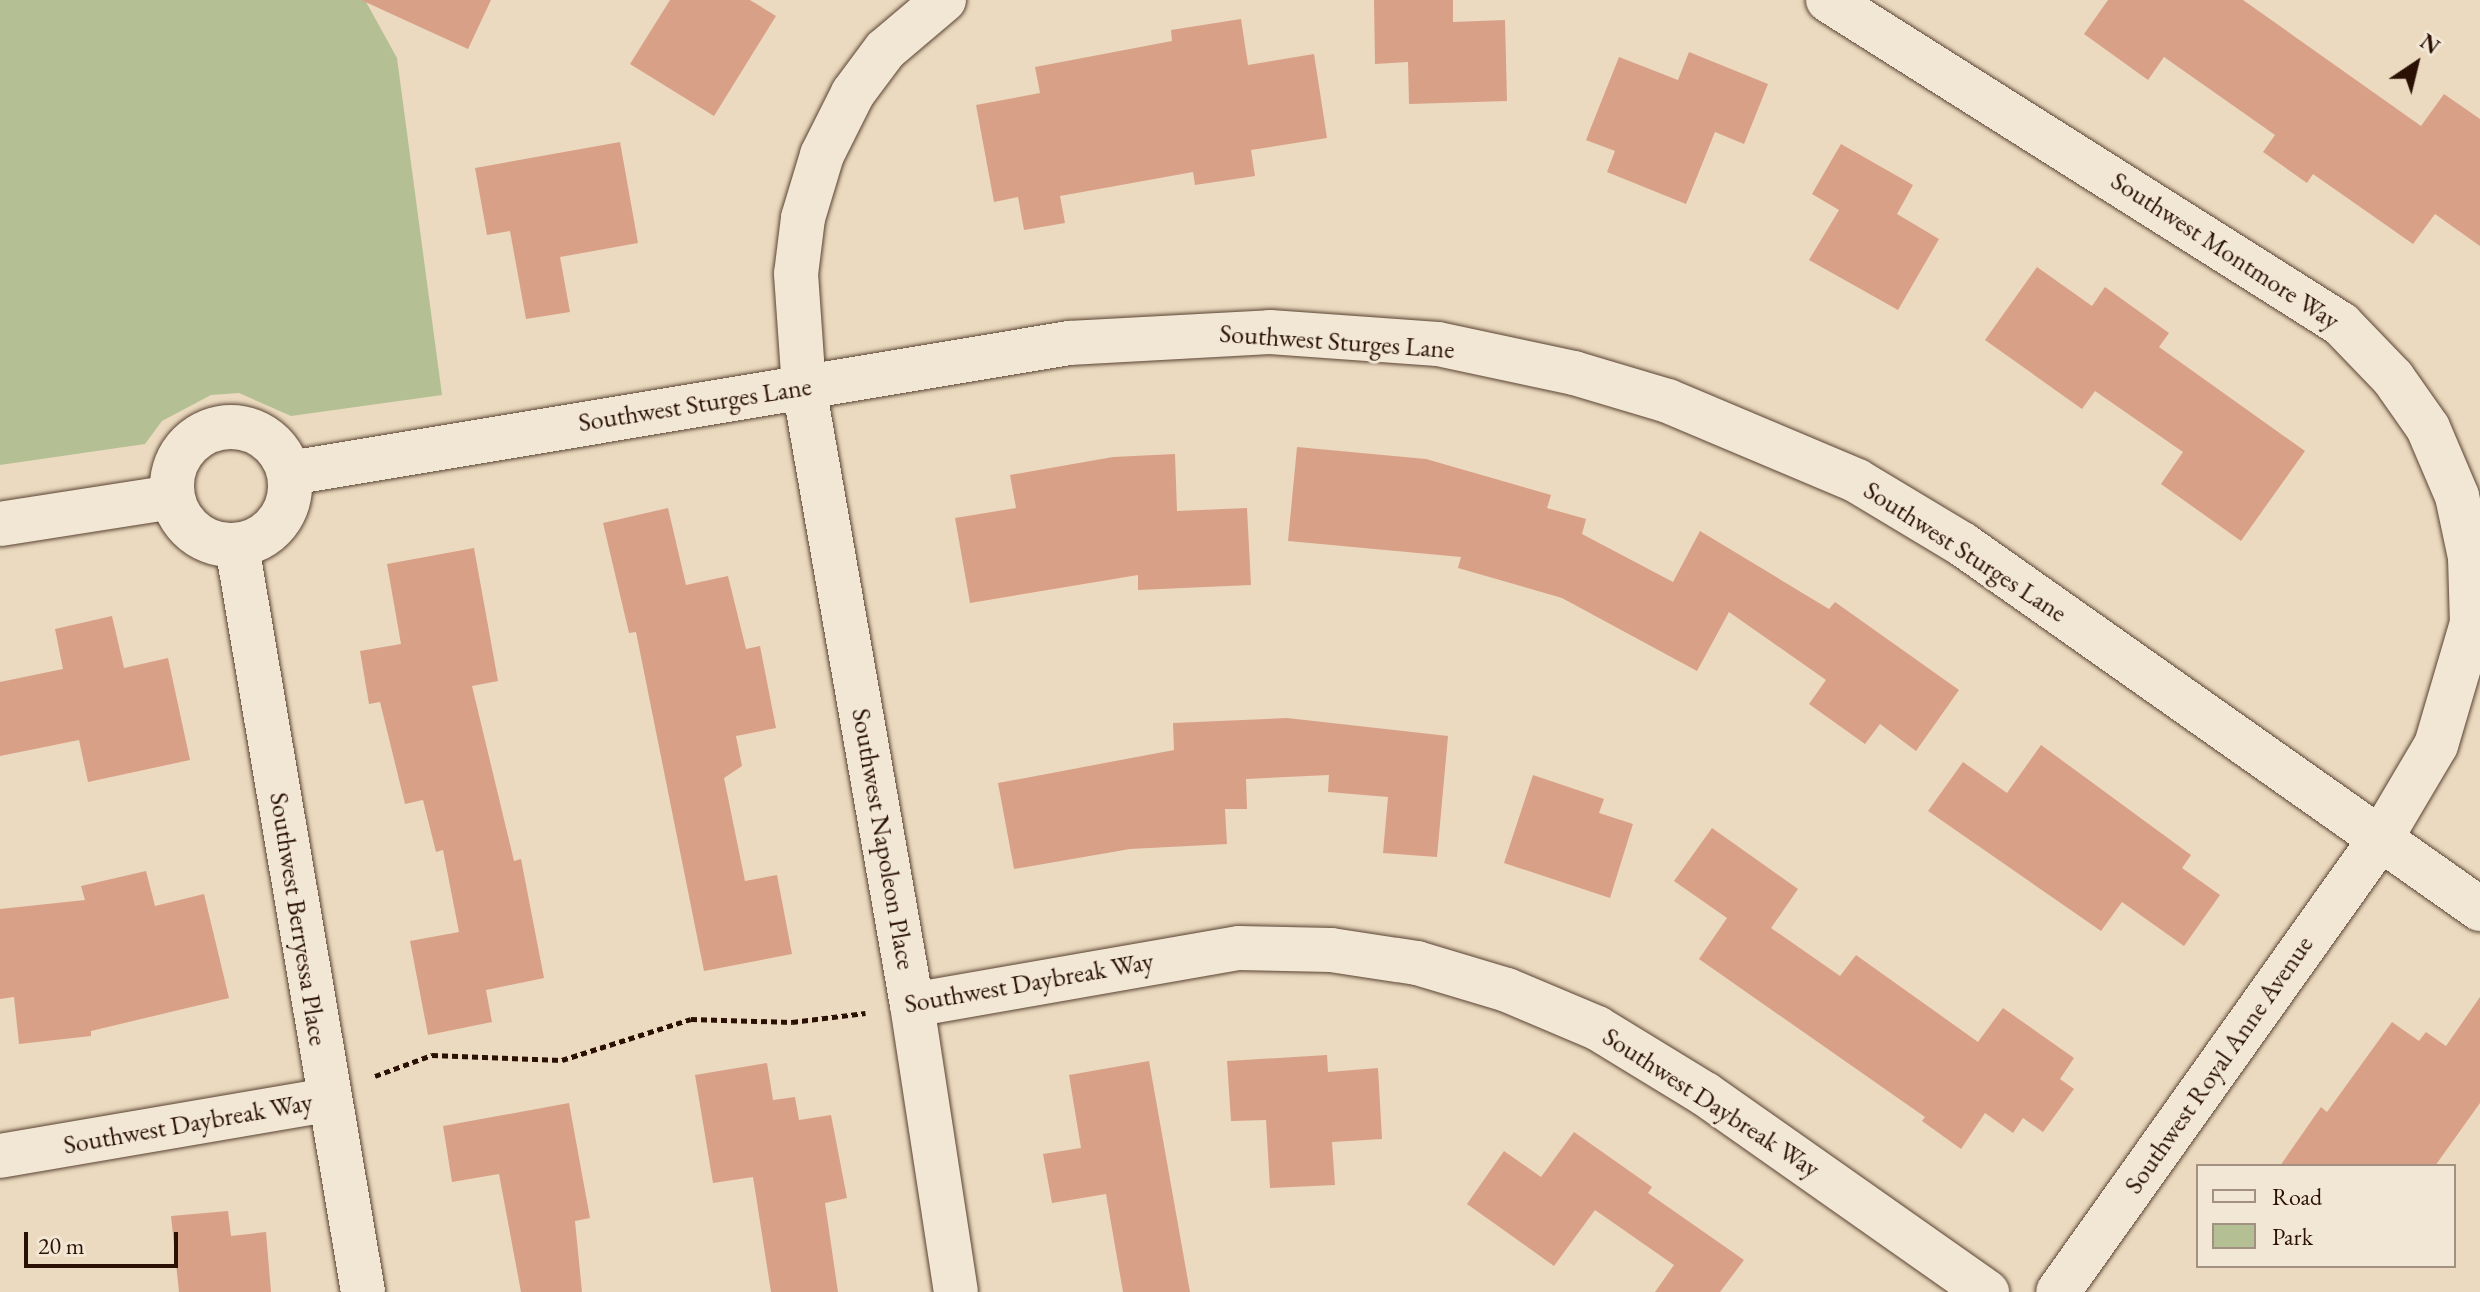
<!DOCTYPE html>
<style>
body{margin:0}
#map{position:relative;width:2480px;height:1292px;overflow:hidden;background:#ebdabf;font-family:"EB Garamond",serif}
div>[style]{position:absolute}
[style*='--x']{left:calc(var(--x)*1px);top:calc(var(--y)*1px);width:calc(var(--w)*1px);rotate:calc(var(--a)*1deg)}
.green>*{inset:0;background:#b4c094}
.building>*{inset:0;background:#d9a088}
.path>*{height:5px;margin-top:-2.5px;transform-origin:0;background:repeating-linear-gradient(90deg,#2a1104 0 6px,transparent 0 10px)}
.roads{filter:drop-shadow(0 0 2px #5a4333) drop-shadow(0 0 2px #5a4333)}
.minor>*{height:44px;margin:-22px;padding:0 22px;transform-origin:22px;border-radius:22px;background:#f2e7d5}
.minor>.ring{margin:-22px;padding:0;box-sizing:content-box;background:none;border:44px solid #f2e7d5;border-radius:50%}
span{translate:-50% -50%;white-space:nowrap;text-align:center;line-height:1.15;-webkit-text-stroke:6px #f2e7d5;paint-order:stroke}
.street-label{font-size:26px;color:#2a1104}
.legend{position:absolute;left:2196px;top:1164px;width:260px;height:104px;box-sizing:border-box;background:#f2e7d5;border:2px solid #a29181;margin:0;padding:10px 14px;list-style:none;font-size:24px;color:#2a1104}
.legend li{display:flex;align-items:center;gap:16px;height:40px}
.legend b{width:40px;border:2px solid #a29181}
.north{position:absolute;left:2376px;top:24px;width:80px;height:80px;-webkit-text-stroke:6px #f2e7d5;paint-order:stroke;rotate:35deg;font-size:22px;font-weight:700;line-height:32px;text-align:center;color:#2a1104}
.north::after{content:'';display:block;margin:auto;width:28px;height:36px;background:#2a1104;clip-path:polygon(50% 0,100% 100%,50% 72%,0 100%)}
.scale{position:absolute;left:24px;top:1232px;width:154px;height:36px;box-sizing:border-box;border:4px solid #2a1104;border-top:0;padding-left:10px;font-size:24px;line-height:28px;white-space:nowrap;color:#2a1104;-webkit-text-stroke:6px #f2e7d5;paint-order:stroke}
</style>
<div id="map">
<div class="green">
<i style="clip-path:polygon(0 0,365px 0,397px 58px,442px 395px,291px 416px,239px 393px,211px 395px,162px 421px,145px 444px,0 465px)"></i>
</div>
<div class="building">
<i style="clip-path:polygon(361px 0,491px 0,468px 49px)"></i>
<i style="clip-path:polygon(670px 0,750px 0,776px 16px,714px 116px,630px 64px)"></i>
<i style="clip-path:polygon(1374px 0,1453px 0,1453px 22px,1505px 20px,1507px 101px,1409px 104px,1408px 62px,1375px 64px)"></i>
<i style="clip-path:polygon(2108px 0,2243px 0,2421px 126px,2444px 94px,2480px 119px,2480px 246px,2435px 214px,2413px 244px,2313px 174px,2307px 183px,2263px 152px,2275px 135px,2164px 57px,2148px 80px,2084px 34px)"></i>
<i style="clip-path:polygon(1241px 19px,1248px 65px,1314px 54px,1327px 138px,1251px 150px,1255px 176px,1195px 185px,1193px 172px,1060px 196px,1065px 223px,1024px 230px,1018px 197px,994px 202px,976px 105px,1040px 93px,1035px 67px,1172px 41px,1171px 30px)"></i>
<i style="clip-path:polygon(1689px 52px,1768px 84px,1744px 144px,1715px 132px,1686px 204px,1607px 172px,1615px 151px,1586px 140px,1619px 57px,1678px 80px)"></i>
<i style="clip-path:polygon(620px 142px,638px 243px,560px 257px,570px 312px,526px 319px,510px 231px,487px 235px,475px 168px)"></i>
<i style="clip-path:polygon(1841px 144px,1913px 185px,1897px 214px,1939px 239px,1898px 310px,1809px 260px,1839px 210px,1812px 194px)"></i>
<i style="clip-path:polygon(2037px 267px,2092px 306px,2105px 287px,2169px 333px,2159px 347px,2305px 451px,2241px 541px,2161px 484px,2183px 452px,2095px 391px,2082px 409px,1985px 340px)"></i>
<i style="clip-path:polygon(1297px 447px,1426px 459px,1551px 495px,1547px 508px,1586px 519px,1582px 534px,1673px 582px,1700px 531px,1829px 609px,1835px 602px,1959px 690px,1916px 751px,1880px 724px,1865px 744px,1809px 704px,1826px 680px,1729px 612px,1697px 671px,1562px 598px,1458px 568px,1461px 557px,1288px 541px)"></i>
<i style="clip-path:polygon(1175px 454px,1177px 511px,1247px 508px,1251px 585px,1138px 590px,1138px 575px,970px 603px,955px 518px,1016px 508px,1010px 475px,1113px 457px)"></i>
<i style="clip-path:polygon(668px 508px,686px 585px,728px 576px,746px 649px,760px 646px,776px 728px,736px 736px,742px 766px,724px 778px,745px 881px,777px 875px,792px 954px,704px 971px,636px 632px,629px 633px,603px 523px)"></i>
<i style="clip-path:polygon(474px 548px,498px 681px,472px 686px,514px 861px,521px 859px,544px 978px,486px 990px,492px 1022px,428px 1035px,410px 941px,459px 932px,443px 850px,436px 852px,423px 800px,405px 804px,380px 702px,369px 704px,360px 651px,401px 644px,387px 564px)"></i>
<i style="clip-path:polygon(112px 616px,124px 668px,168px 658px,190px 760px,88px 782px,79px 740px,0 756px,0 682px,63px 669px,55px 629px)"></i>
<i style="clip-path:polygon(1287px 718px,1448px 736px,1437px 857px,1383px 853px,1388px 797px,1328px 792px,1329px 775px,1246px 779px,1247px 809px,1225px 809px,1227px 844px,1130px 849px,1014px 869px,998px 783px,1174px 750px,1173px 723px)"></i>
<i style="clip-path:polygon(2041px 745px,2191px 855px,2182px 868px,2220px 895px,2184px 946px,2122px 902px,2101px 931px,1928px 811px,1963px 762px,2007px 793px)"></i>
<i style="clip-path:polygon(1533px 775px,1604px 799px,1599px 813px,1633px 824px,1610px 898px,1504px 863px)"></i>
<i style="clip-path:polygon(1712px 828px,1798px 889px,1771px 928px,1840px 976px,1856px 955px,1978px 1042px,2003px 1008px,2074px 1058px,2060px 1079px,2074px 1089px,2043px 1132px,2023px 1118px,2013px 1133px,1985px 1113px,1961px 1149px,1922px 1121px,1925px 1117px,1699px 959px,1727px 918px,1674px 881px)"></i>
<i style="clip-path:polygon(146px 871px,155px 906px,204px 894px,229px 998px,91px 1031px,91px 1036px,19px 1044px,14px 997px,0 999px,0 909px,85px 900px,81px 886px)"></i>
<i style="clip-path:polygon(2480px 997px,2480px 1103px,2435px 1166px,2280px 1166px,2321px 1107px,2327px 1112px,2392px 1022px,2419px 1041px,2426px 1032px,2446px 1046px)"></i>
<i style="clip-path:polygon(1327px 1055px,1328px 1072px,1378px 1068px,1382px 1139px,1332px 1142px,1335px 1185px,1270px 1188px,1266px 1120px,1231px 1121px,1227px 1061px)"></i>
<i style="clip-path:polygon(1149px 1061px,1190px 1292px,1123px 1292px,1106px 1194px,1052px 1203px,1043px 1154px,1081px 1148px,1069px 1075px)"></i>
<i style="clip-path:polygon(767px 1063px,773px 1100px,795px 1097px,799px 1120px,831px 1115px,847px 1198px,825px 1203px,838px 1292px,771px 1292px,753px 1177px,713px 1183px,695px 1075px)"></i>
<i style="clip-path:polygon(569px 1103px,590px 1218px,575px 1221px,582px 1292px,521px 1292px,499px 1174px,452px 1182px,443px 1126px)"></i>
<i style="clip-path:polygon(1574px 1132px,1652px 1187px,1648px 1193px,1744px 1260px,1720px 1292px,1655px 1292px,1674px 1265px,1595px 1210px,1554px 1266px,1467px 1204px,1504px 1151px,1541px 1177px)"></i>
<i style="clip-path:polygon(228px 1211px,231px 1236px,266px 1232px,271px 1292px,179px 1292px,171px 1216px)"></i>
</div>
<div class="path">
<i style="--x:375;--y:1076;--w:61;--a:-20.2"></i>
<i style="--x:432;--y:1055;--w:130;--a:2.2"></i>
<i style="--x:562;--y:1060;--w:135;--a:-17.6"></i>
<i style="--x:691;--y:1019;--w:101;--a:1.7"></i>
<i style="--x:792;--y:1022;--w:74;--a:-7"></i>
</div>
<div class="roads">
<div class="minor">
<i style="--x:944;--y:0;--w:77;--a:139.7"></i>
<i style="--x:885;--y:50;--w:54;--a:126.7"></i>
<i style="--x:853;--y:93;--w:69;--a:116.6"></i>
<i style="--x:822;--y:155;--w:66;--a:106.8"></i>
<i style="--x:803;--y:218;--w:56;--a:97.1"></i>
<i style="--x:796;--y:274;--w:113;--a:86"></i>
<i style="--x:804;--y:387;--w:627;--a:80.09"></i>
<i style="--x:912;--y:1005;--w:290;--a:81.3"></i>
<i style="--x:1828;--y:0;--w:607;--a:32.28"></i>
<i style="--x:2341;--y:324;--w:75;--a:46.1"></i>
<i style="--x:2393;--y:378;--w:61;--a:55"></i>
<i style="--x:2428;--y:428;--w:74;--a:66.9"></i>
<i style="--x:2457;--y:496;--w:62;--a:78"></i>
<i style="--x:2470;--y:557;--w:66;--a:88.3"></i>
<i style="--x:2472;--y:623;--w:127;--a:106.4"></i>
<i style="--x:2436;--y:745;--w:108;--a:120.6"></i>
<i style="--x:2381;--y:838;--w:557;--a:125.43"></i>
<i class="ring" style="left:172px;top:427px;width:74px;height:74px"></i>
<i style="--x:290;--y:473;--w:790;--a:-9.47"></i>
<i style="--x:1069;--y:343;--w:201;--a:-3.1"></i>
<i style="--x:1270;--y:332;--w:168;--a:4.1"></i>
<i style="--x:1438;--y:344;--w:139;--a:12"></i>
<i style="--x:1574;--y:373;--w:98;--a:16.6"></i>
<i style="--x:1668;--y:401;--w:205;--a:22.9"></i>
<i style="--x:1857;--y:481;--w:122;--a:31"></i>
<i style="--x:1962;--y:544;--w:634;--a:35.17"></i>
<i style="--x:0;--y:524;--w:174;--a:-8.9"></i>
<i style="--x:237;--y:546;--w:757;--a:80.41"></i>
<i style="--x:912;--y:1005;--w:332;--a:-9.9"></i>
<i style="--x:1239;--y:948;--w:92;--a:1.2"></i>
<i style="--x:1331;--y:950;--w:87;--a:8.6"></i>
<i style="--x:1417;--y:963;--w:94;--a:16.7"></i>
<i style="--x:1507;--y:990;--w:98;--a:22.9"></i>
<i style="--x:1597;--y:1028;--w:127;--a:31.4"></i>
<i style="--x:1705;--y:1094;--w:345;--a:35.1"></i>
<i style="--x:0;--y:1156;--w:333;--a:-9.7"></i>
</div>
</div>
<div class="street-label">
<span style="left:2225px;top:251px;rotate:33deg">Southwest Montmore Way</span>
<span style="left:1337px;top:342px;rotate:4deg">Southwest Sturges Lane</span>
<span style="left:695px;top:405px;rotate:-9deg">Southwest Sturges Lane</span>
<span style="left:1965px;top:552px;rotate:33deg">Southwest Sturges Lane</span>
<span style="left:883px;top:839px;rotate:80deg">Southwest Napoleon Place</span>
<span style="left:298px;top:919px;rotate:81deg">Southwest Berryessa Place</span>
<span style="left:1029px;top:983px;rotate:-10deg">Southwest Daybreak Way</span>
<span style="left:2219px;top:1065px;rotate:-55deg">Southwest Royal Anne Avenue</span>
<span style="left:1711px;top:1103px;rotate:33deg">Southwest Daybreak Way</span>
<span style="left:188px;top:1124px;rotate:-10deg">Southwest Daybreak Way</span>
</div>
<ul class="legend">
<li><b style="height:10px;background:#f2e7d5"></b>Road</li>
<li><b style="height:22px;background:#b4c094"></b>Park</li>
</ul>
<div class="north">N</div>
<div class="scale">20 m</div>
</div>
